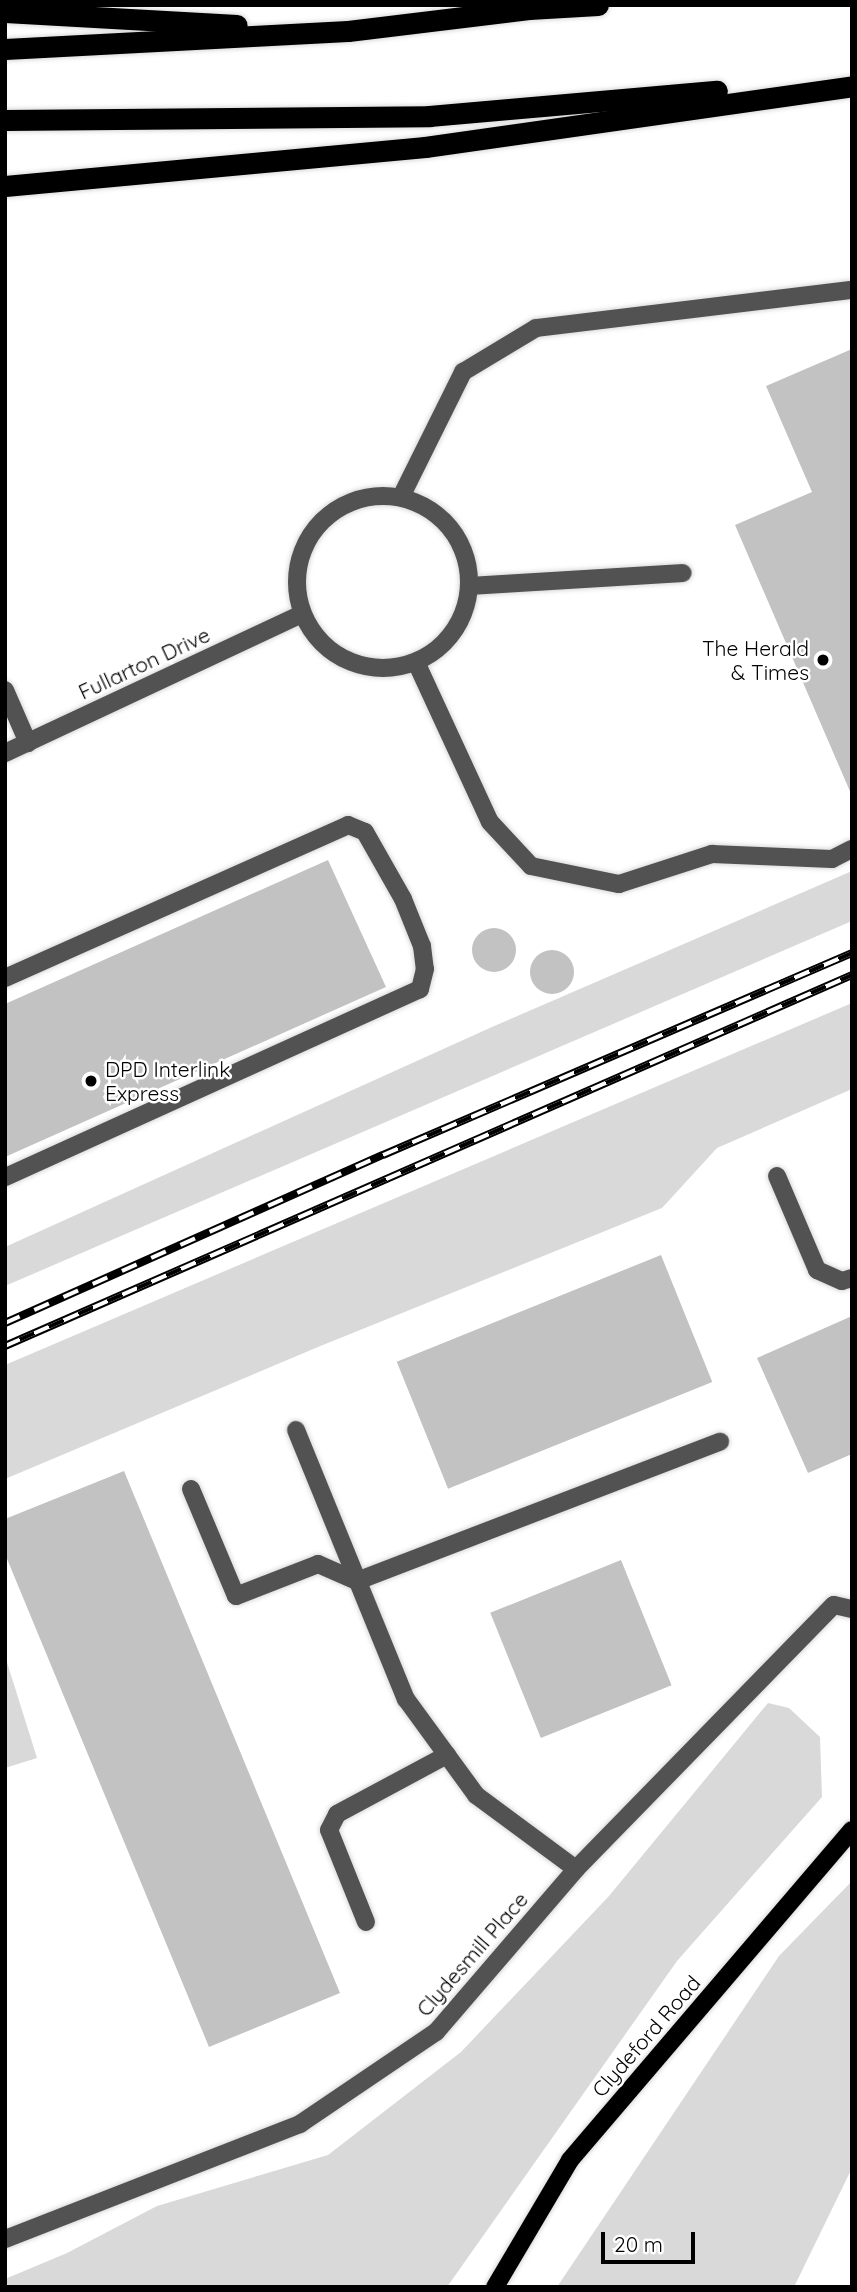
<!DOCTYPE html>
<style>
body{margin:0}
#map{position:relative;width:857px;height:2292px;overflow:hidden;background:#fff;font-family:Quicksand,sans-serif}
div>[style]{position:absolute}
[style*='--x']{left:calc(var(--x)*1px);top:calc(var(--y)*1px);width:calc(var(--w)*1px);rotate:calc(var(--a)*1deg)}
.green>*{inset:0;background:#d9d9d9}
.building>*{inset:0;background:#c2c2c2;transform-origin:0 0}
.round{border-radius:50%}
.roads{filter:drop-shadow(0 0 2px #dbdbdb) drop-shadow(0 0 2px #dbdbdb)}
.minor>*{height:18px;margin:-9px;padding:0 9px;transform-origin:9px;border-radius:9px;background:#525252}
.minor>.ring{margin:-9px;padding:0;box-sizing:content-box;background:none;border:18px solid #525252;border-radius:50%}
.major>*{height:18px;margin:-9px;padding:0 9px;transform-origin:9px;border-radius:9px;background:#000}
.highway>*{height:21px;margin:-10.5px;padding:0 10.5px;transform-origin:10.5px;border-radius:10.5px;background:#000}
.rail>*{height:8px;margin-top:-4px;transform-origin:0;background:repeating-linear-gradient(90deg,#fff 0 16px,#000 0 32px);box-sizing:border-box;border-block:2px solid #000}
.dots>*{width:19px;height:19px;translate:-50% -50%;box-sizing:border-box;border:4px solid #fff;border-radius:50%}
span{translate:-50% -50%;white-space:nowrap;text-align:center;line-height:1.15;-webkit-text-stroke:5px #fff;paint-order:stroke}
.poi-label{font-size:21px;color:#000}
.right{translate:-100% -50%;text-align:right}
.left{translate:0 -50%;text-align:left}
.street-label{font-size:21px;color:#000}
.frame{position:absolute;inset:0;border:7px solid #000;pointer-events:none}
.scale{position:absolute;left:601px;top:2232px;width:94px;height:32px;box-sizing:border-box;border:4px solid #000;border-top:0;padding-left:9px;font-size:21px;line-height:24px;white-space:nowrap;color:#000;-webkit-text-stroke:5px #fff;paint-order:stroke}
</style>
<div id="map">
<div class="green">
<i style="clip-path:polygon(852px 871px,852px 921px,5px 1286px,5px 1247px,492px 1027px)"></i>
<i style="clip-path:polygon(852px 1003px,852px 1089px,717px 1148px,662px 1208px,318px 1347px,5px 1479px,5px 1365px)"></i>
<i style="clip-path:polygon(5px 1656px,37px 1758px,5px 1768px)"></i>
<i style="clip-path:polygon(768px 1703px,789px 1708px,820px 1737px,822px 1797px,677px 1961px,447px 2287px,5px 2287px,5px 2279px,67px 2253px,157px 2206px,328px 2155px,461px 2052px,609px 1896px)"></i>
<i style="clip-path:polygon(852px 1881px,852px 2168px,794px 2287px,557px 2287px,779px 1956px)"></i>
</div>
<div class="building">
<i style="clip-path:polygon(852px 349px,852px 796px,735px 525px,812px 492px,766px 386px)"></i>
<i style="clip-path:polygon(328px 860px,386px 987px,5px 1157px,5px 1004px)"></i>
<i class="round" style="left:472px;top:928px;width:44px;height:44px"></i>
<i class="round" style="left:530px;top:950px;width:44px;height:44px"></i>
<i style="left:661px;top:1255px;width:137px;height:285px;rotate:68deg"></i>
<i style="clip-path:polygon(852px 1316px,852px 1454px,808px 1473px,757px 1358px)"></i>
<i style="clip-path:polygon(124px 1471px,340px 1993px,209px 2047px,5px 1554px,5px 1519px)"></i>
<i style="left:621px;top:1560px;width:135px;height:141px;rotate:68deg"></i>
</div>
<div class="roads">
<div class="minor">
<i class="ring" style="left:297px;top:496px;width:154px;height:154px"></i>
<i style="--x:401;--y:497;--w:140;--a:-63.6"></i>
<i style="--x:463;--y:372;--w:85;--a:-31.1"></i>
<i style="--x:536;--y:328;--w:318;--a:-6.9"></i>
<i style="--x:470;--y:586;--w:213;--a:-3.5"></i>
<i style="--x:416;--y:662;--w:176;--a:65.2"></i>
<i style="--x:490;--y:822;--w:60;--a:47"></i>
<i style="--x:531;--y:866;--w:90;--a:11.6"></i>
<i style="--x:619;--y:884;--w:98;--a:-17.9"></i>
<i style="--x:712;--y:854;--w:120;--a:2.4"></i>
<i style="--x:832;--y:859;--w:22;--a:-27"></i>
<i style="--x:5;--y:690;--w:58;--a:66.5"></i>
<i style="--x:5;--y:753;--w:328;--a:-25.1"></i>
<i style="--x:5;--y:978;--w:376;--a:-24"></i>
<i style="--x:348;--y:825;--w:18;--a:22"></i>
<i style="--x:365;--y:832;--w:77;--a:60.4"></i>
<i style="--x:403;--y:899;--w:51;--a:68"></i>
<i style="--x:422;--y:946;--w:23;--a:83"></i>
<i style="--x:425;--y:969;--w:21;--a:104"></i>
<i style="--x:420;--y:989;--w:456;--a:155.6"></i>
<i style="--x:777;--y:1176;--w:102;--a:66.9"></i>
<i style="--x:817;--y:1270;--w:27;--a:24"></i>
<i style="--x:842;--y:1281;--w:10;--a:-17"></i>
<i style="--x:296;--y:1430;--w:291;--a:67.8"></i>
<i style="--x:406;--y:1699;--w:119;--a:53.9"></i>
<i style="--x:476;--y:1795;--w:124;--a:36.5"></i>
<i style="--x:191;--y:1489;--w:116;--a:67.2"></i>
<i style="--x:236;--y:1596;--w:88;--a:-21.3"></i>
<i style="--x:318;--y:1564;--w:43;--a:23.6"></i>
<i style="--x:357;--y:1581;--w:389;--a:-21"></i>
<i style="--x:366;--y:1922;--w:99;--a:-111.9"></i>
<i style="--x:329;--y:1830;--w:18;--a:-63"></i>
<i style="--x:337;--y:1814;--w:125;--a:-28.2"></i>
<i style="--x:5;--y:2239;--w:317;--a:-21.3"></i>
<i style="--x:300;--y:2124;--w:164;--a:-34.1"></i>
<i style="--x:436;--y:2032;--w:215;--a:-49.3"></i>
<i style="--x:576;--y:1869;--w:369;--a:-45.7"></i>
<i style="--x:834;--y:1605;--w:18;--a:13"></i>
</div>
<div class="major">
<i style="--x:495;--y:2287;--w:147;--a:-59.4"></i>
<i style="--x:570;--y:2160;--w:434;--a:-49.5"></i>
</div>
<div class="highway">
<i style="--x:5;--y:12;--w:232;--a:3.2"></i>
<i style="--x:5;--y:49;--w:343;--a:-3"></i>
<i style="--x:348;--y:31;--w:182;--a:-6.9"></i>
<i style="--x:529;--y:9;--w:69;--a:-3.3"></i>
<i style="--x:5;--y:120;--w:424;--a:-0.5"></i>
<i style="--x:429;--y:116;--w:289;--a:-5"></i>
<i style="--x:5;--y:186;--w:422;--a:-5.3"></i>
<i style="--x:425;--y:147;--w:431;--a:-8.1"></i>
</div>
</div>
<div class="rail">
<i style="--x:5;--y:1323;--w:414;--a:-24"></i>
<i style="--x:383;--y:1155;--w:511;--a:-23.3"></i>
<i style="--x:5;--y:1346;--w:925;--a:-23.65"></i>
</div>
<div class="dots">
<i style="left:823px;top:660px;background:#000"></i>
<i style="left:91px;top:1081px;background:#000"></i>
</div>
<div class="poi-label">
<span class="right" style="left:809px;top:660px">The Herald<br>&amp; Times</span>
<span class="left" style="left:105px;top:1081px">DPD Interlink<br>Express</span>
</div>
<div class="street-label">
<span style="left:144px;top:663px;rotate:-25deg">Fullarton Drive</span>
<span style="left:472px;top:1954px;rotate:-49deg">Clydesmill Place</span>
<span style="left:646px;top:2036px;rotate:-49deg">Clydeford Road</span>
</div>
<div class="frame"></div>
<div class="scale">20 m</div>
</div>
